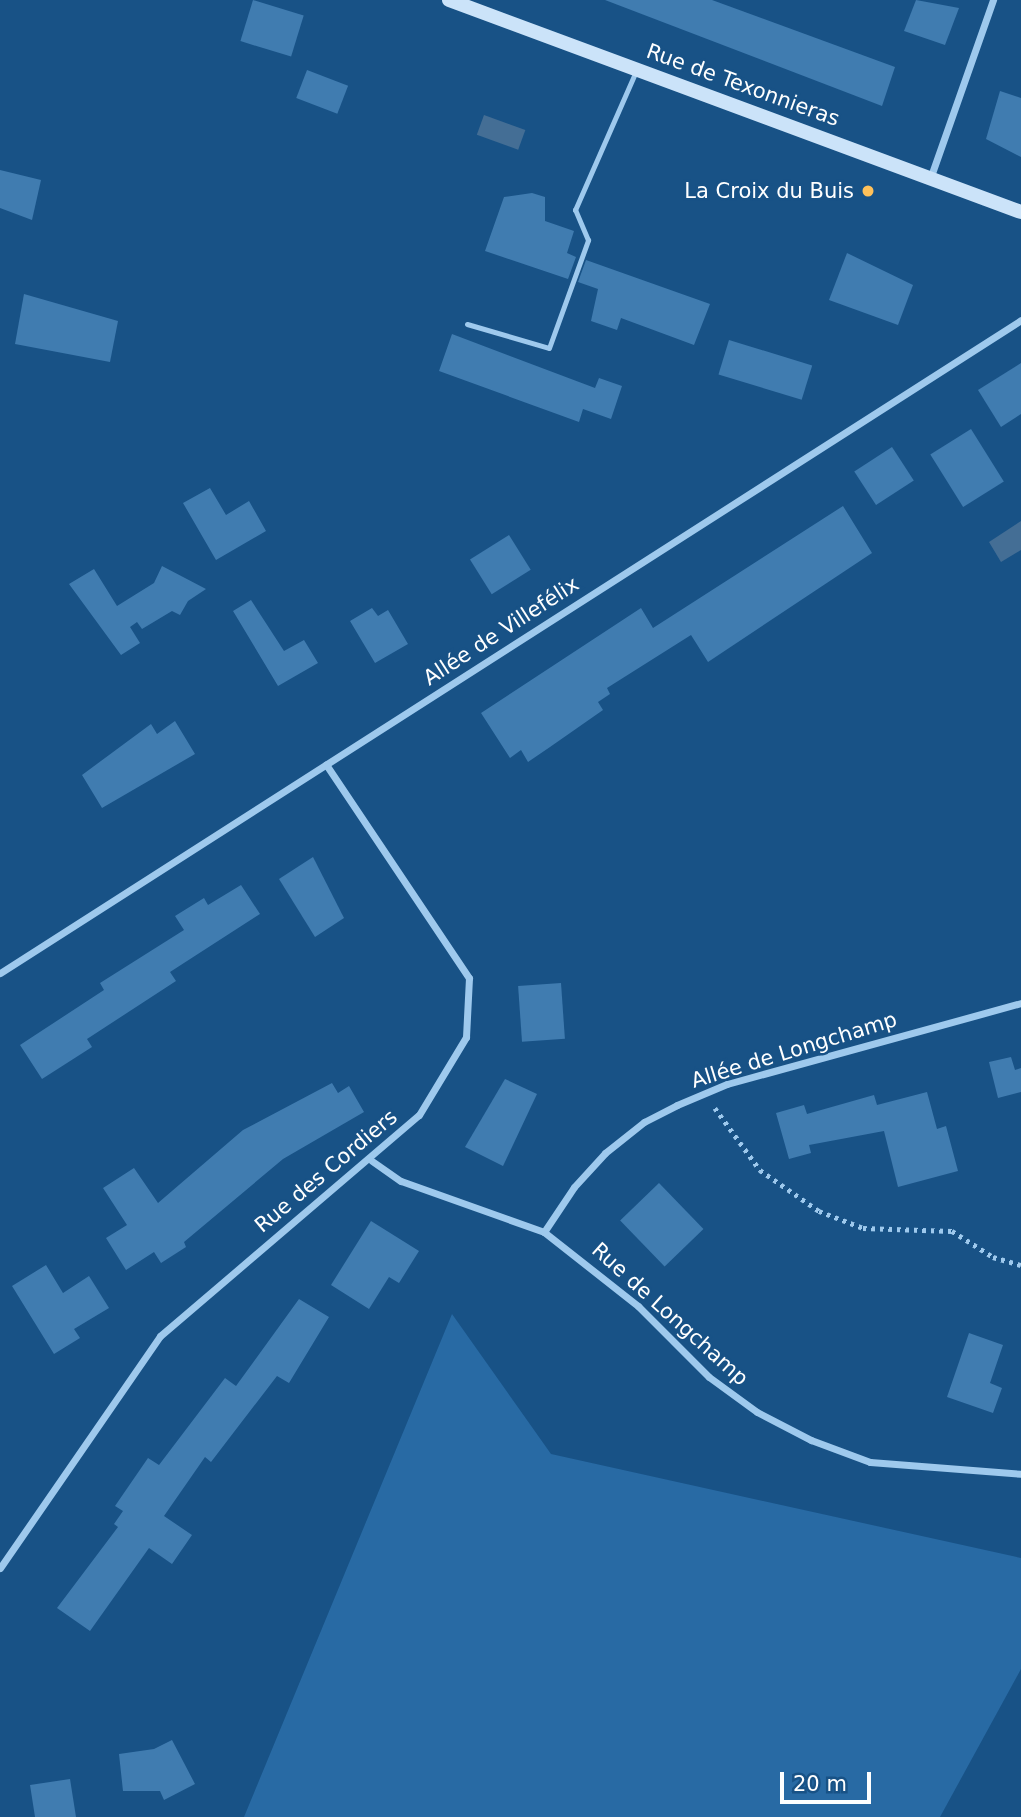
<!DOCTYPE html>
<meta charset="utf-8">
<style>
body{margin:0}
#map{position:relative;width:1021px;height:1817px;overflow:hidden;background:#185286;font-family:"DejaVu Sans",sans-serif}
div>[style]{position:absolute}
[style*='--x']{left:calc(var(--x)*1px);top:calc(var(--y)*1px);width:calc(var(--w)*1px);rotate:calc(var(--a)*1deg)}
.green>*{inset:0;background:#286aa4}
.water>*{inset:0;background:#446e95;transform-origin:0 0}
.building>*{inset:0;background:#407cb0;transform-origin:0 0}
.path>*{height:4.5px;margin-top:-2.25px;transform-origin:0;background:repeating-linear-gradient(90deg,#9ec9ed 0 3.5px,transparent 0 8.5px)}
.lane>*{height:5px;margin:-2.5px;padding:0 2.5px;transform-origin:2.5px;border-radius:2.5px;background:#9ec9ed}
.street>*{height:7px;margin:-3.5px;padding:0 3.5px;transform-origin:3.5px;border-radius:3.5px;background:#9ec9ed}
.secondary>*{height:14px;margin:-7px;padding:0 7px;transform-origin:7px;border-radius:7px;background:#cbe3f9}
.dots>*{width:19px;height:19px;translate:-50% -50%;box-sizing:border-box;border:4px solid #185286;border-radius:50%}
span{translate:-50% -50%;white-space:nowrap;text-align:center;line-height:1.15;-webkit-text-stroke:5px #185286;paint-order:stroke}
.street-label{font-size:21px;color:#fff}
.poi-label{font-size:21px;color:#fff}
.right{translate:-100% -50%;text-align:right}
.scale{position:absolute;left:780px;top:1772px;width:91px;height:32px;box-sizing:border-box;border:4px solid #fff;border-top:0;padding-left:9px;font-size:21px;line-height:24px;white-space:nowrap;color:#fff;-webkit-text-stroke:5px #185286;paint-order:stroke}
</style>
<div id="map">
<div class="green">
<i style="clip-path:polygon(452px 1314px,551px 1454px,1021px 1558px,1021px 1669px,940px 1817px,244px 1817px)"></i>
</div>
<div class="water">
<i style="left:484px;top:115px;width:44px;height:21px;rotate:20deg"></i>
<i style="clip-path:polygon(1021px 521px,1021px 550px,1001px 562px,989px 542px)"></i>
</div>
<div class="building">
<i style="left:253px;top:0;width:53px;height:43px;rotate:17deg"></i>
<i style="clip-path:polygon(605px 0,712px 0,895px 67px,882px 106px)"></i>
<i style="clip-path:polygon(916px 0,959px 8px,945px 45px,904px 31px)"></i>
<i style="left:307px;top:70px;width:44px;height:30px;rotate:21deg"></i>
<i style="clip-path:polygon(1000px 91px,1021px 98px,1021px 157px,986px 139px)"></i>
<i style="clip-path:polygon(0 170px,41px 180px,32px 220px,0 208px)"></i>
<i style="clip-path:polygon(532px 193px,545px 197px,545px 221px,574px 231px,567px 253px,576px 257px,568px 279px,485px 251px,504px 197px)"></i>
<i style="clip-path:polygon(847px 253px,913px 285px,898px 325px,829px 300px)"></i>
<i style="clip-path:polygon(586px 260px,710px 304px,694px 345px,621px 318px,617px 330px,591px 321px,598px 289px,578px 282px)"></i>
<i style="clip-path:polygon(24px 294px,118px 321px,110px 362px,15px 344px)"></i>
<i style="clip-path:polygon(452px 334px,595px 388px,599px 378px,622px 386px,611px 419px,583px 409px,579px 422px,439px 371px)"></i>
<i style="left:729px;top:340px;width:87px;height:36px;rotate:17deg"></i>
<i style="clip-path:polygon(1021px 363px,1021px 414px,1001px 427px,978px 390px)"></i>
<i style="left:971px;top:429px;width:62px;height:48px;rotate:58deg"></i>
<i style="left:892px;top:447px;width:40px;height:45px;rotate:57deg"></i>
<i style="clip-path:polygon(210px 488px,226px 515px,249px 501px,266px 531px,216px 560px,183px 503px)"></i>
<i style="clip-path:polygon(843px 506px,872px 553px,708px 662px,691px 635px,607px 688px,610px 694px,598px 702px,603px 710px,550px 747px,528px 762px,521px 750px,510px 758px,481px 713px,641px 608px,653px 628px)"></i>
<i style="left:509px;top:535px;width:41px;height:46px;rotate:58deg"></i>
<i style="clip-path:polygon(162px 566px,206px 589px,188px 601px,180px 615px,172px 611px,142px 629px,137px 622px,130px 627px,140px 643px,121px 655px,69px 584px,94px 569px,117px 606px,154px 583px)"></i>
<i style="clip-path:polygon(251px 600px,284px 651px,304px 640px,318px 663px,278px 686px,233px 611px)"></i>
<i style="clip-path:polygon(372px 608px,378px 616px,388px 610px,408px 644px,375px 663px,350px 621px)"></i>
<i style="clip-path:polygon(175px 721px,195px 754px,102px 808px,82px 775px,151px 724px,157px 734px)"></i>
<i style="clip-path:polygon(313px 857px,344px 918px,315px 937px,279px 879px)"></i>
<i style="clip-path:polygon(241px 885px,260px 914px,170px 972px,176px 981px,87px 1039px,92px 1047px,42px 1079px,20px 1045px,104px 990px,100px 983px,184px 930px,175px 916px,204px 898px,208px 905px)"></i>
<i style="left:561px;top:983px;width:56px;height:43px;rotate:86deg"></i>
<i style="clip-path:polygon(1011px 1057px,1015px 1070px,1021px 1068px,1021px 1092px,998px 1098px,989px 1062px)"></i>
<i style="clip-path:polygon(505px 1079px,537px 1094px,503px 1166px,465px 1147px)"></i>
<i style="clip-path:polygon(332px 1083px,338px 1093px,349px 1086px,364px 1112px,283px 1159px,184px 1242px,186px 1247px,161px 1263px,154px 1252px,126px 1270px,106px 1238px,127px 1225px,103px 1188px,134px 1168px,158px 1203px,243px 1130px)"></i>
<i style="clip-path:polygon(927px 1092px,937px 1129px,946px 1126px,958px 1171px,898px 1187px,884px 1131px,809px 1145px,811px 1153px,789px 1159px,776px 1113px,804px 1105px,807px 1114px,874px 1095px,877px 1105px)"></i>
<i style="left:659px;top:1183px;width:64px;height:54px;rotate:46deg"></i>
<i style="clip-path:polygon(371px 1221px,419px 1251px,399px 1283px,389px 1277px,369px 1309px,331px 1285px)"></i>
<i style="clip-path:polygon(46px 1265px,63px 1293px,89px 1276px,109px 1308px,74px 1329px,80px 1338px,54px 1354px,12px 1286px)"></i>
<i style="clip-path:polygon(299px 1299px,329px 1317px,289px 1383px,277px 1376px,211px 1462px,205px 1457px,164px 1516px,192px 1535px,172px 1564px,149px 1548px,90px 1631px,57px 1608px,118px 1527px,114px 1524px,123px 1511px,115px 1506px,148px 1458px,159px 1465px,225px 1378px,236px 1386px)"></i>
<i style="clip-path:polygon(969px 1333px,1003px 1345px,990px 1383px,1002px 1388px,993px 1413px,947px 1397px)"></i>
<i style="clip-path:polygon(172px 1740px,195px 1784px,164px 1800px,160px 1791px,123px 1791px,119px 1754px,154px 1749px)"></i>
<i style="clip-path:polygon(70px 1779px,76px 1817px,35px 1817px,30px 1785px)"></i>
</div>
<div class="path">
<i style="--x:715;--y:1108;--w:77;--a:54"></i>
<i style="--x:760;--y:1170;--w:72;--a:34.8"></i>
<i style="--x:819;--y:1211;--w:47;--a:21.1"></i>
<i style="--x:863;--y:1228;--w:89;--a:1.9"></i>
<i style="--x:952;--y:1231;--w:49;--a:32.4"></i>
<i style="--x:993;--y:1257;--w:29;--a:16"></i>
</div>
<div class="lane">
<i style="--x:467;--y:324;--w:85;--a:16.3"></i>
<i style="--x:549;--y:348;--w:115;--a:-70.1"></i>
<i style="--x:588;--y:240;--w:33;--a:-113"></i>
<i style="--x:575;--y:210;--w:152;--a:-66.3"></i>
</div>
<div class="street">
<i style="--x:931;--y:176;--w:187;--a:-70.6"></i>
<i style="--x:0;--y:973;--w:1212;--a:-32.6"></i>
<i style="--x:372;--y:1161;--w:35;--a:35"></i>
<i style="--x:401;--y:1181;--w:152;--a:19.6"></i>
<i style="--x:544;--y:1232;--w:120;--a:38.2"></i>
<i style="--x:638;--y:1306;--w:100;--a:45"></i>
<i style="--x:709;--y:1377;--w:59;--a:36.1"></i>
<i style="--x:757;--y:1412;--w:61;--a:27.4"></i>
<i style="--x:811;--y:1440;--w:63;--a:20.4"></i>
<i style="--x:870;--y:1462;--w:151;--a:4.5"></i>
<i style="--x:544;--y:1232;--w:54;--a:-56.3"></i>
<i style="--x:574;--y:1187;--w:46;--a:-47.6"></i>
<i style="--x:605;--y:1153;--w:50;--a:-38.5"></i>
<i style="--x:644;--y:1122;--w:37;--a:-27"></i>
<i style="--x:677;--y:1105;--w:54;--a:-22.8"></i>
<i style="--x:727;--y:1084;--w:305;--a:-15.4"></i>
<i style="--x:0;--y:1568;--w:282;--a:-55.4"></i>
<i style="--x:160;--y:1336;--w:340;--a:-40.5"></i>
<i style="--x:419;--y:1115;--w:91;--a:-58.9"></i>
<i style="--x:466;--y:1037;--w:59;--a:-87.1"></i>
<i style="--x:469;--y:978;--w:257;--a:-123.8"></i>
</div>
<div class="secondary">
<i style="--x:449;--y:0;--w:610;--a:20.34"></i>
</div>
<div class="dots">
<i style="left:868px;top:191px;background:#ffc15a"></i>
</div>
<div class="street-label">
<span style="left:743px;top:85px;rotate:20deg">Rue de Texonnieras</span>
<span style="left:501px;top:631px;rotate:-33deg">Allée de Villefélix</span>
<span style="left:794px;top:1050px;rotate:-17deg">Allée de Longchamp</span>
<span style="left:326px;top:1171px;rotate:-40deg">Rue des Cordiers</span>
<span style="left:670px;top:1314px;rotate:42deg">Rue de Longchamp</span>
</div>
<div class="poi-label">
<span class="right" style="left:854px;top:191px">La Croix du Buis</span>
</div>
<div class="scale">20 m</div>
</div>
